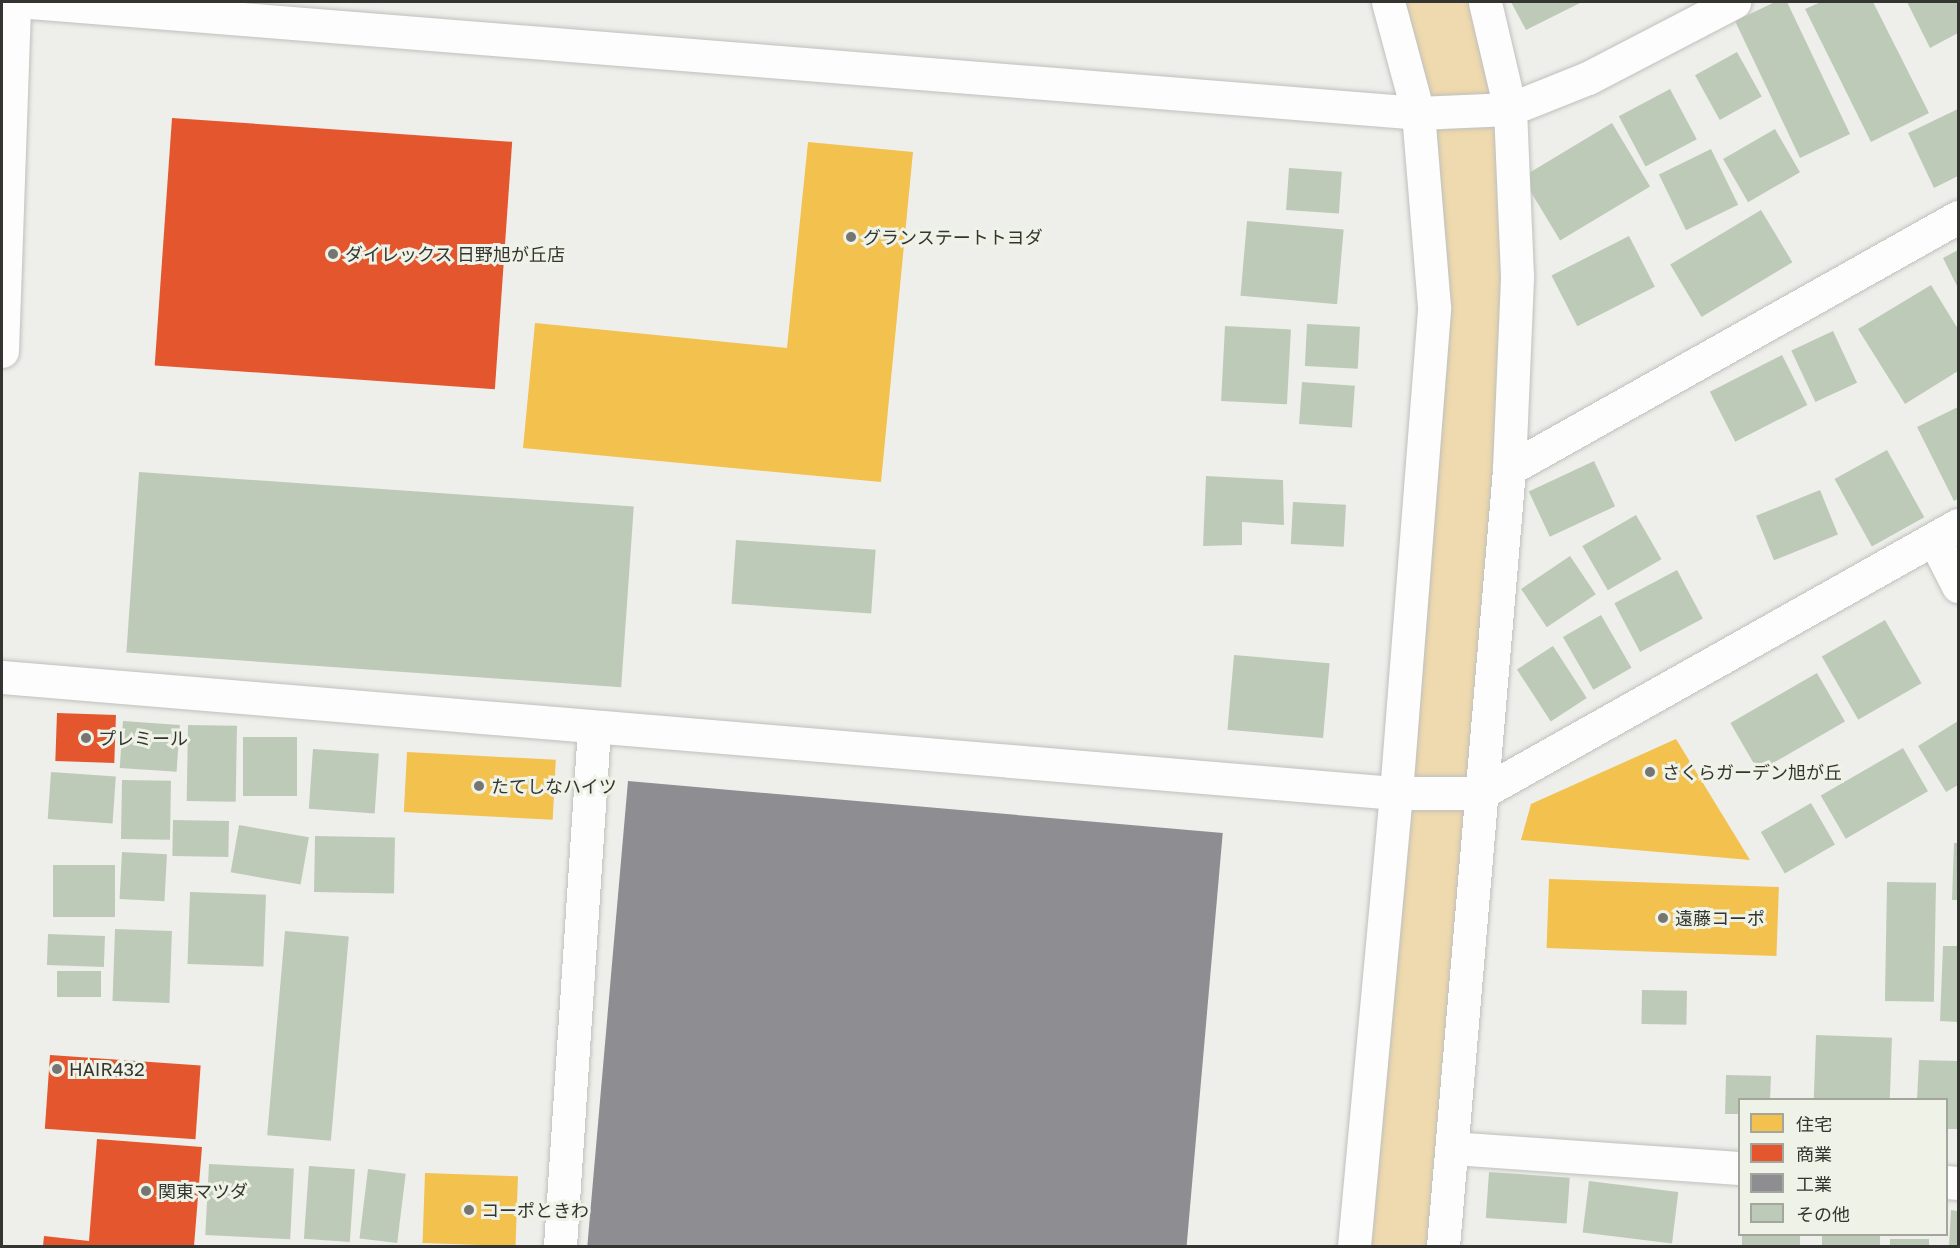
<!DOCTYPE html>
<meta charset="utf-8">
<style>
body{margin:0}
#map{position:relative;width:1960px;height:1248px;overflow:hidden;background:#eeefea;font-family:"Golos Text","Noto Sans JP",sans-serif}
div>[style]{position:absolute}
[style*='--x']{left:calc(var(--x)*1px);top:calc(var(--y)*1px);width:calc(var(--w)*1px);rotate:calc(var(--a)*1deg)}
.green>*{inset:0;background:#efd9ae}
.homes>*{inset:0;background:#f2c14e;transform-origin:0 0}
.shops>*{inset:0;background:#e4572e;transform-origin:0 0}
.industry>*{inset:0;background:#8d8d92;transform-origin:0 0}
.building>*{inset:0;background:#becab8;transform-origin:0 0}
.roads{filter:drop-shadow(0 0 2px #bfc0bc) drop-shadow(0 0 2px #bfc0bc)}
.minor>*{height:33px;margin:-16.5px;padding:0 16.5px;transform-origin:16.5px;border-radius:16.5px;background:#fcfdfc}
.dots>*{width:16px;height:16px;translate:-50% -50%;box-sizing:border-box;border:3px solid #eff2e7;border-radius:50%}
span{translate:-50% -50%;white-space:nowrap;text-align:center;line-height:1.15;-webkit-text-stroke:6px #eff2e7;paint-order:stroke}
.poi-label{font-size:18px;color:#343530}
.left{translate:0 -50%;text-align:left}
.frame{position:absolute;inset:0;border:3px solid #343530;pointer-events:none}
.legend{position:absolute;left:1738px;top:1098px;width:210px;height:138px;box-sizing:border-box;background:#eff2e7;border:2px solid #a4a69e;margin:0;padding:8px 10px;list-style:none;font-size:18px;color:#343530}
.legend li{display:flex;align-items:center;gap:12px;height:30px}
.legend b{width:30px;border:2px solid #a4a69e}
</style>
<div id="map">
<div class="green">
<i style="clip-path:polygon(1388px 2px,1485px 2px,1517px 276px,1443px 1246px,1354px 1246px,1434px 307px)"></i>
</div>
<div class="homes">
<i style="clip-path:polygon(808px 142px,913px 152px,881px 482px,523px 448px,535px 323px,787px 348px)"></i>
<i style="clip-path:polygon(1676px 739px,1750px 860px,1521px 840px,1531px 804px)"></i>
<i style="left:407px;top:752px;width:149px;height:60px;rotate:3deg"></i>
<i style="left:1549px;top:879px;width:230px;height:69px;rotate:2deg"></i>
<i style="left:425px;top:1173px;width:93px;height:70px;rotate:2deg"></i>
</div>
<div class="shops">
<i style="left:172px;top:118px;width:341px;height:248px;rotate:4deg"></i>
<i style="left:57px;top:713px;width:59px;height:48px;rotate:2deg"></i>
<i style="left:50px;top:1055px;width:151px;height:74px;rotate:4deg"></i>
<i style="clip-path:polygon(97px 1139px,202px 1147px,194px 1246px,43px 1246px,44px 1236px,89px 1241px)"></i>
</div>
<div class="industry">
<i style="left:628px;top:781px;width:597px;height:467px;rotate:5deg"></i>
</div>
<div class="building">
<i style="clip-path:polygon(1511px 2px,1582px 2px,1526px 30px)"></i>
<i style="clip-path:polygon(1775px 2px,1787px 2px,1850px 134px,1800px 158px,1735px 21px)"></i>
<i style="clip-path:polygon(1821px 2px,1873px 2px,1929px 113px,1871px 142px,1805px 9px)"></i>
<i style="clip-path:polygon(1907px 2px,1958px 2px,1958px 33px,1930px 48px)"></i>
<i style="left:1737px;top:52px;width:51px;height:48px;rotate:61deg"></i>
<i style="left:1670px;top:89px;width:57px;height:58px;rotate:62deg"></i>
<i style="clip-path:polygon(1958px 109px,1958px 176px,1934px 188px,1908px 133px)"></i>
<i style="left:1612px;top:123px;width:74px;height:105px;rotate:59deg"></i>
<i style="left:1775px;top:129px;width:50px;height:60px;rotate:60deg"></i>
<i style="left:1711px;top:149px;width:62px;height:58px;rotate:64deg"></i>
<i style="left:1289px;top:168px;width:53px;height:42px;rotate:4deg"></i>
<i style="left:1761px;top:210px;width:61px;height:106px;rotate:59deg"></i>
<i style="left:1247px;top:221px;width:97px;height:75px;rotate:5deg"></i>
<i style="left:1629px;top:236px;width:57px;height:87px;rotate:63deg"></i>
<i style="clip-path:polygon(1958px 250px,1958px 288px,1943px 258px)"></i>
<i style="clip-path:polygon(1931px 285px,1958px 329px,1958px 371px,1905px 404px,1858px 329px)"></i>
<i style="left:1307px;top:324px;width:53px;height:42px;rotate:3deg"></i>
<i style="left:1225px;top:326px;width:66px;height:75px;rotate:3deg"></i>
<i style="left:1833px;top:331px;width:57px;height:46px;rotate:65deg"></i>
<i style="left:1782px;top:355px;width:56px;height:81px;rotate:63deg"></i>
<i style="left:1302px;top:382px;width:53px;height:42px;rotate:4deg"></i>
<i style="clip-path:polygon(1958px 407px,1958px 499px,1954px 501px,1917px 427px)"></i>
<i style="left:1887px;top:450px;width:77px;height:60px;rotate:61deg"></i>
<i style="left:1594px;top:461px;width:50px;height:72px;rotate:65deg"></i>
<i style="left:139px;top:472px;width:496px;height:181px;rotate:4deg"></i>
<i style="clip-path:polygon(1206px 476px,1283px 480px,1284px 525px,1242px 522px,1242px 545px,1203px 546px)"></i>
<i style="left:1820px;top:490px;width:48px;height:69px;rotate:68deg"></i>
<i style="left:1293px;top:502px;width:53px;height:42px;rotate:3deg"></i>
<i style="left:1636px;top:515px;width:51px;height:62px;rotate:60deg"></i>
<i style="left:736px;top:540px;width:140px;height:64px;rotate:4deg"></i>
<i style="left:1570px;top:556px;width:46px;height:59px;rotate:56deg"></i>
<i style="left:1677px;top:570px;width:55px;height:71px;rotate:62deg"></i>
<i style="left:1601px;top:615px;width:61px;height:44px;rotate:60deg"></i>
<i style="left:1885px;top:620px;width:73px;height:73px;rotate:60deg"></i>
<i style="left:1553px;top:646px;width:62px;height:43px;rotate:57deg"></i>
<i style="left:1234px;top:655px;width:96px;height:75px;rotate:5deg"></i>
<i style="left:1817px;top:673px;width:56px;height:100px;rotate:60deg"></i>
<i style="left:123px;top:721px;width:57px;height:47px;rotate:4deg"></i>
<i style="clip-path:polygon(1958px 721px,1958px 785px,1946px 792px,1918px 746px)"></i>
<i style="left:188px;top:725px;width:49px;height:76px;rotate:1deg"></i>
<i style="left:243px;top:737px;width:54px;height:59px"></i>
<i style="left:1903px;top:748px;width:50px;height:95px;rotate:60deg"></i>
<i style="left:313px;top:749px;width:66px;height:60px;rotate:4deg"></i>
<i style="left:51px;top:772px;width:65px;height:47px;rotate:4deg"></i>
<i style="left:122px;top:780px;width:49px;height:59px;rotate:1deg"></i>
<i style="left:1811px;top:803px;width:48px;height:58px;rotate:60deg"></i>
<i style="left:173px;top:820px;width:56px;height:36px;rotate:1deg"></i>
<i style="left:239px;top:825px;width:71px;height:48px;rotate:10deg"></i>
<i style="left:315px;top:836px;width:80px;height:56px;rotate:1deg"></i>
<i style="clip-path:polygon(1954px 843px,1958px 843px,1958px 900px,1952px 900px)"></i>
<i style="left:122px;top:852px;width:45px;height:47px;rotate:3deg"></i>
<i style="left:53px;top:865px;width:62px;height:52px"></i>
<i style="left:1887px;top:882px;width:49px;height:119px;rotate:1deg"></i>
<i style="left:190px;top:892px;width:76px;height:72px;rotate:2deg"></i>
<i style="left:115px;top:929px;width:57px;height:72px;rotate:2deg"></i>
<i style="left:285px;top:931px;width:64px;height:205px;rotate:5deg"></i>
<i style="left:48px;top:934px;width:57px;height:31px;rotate:2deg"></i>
<i style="clip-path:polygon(1943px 946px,1958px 946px,1958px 1022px,1940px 1021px)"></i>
<i style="left:57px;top:971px;width:44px;height:26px"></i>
<i style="left:1642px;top:990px;width:45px;height:34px;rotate:1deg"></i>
<i style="left:1816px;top:1035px;width:76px;height:65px;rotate:2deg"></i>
<i style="clip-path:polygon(1919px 1060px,1958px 1061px,1958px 1129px,1946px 1129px,1946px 1100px,1917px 1100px)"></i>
<i style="clip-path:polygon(1726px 1075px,1771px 1076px,1770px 1100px,1740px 1100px,1740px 1114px,1725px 1114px)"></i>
<i style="left:209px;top:1164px;width:85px;height:71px;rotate:3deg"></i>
<i style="left:309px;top:1166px;width:46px;height:73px;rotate:4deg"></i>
<i style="left:368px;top:1169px;width:38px;height:70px;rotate:7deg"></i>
<i style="left:1489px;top:1172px;width:81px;height:46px;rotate:4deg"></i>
<i style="left:1589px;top:1181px;width:90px;height:52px;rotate:7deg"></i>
<i style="clip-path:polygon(1951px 1210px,1958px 1211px,1958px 1246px,1949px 1246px)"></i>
<i style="left:1742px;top:1234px;width:58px;height:12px"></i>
<i style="left:1822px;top:1234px;width:58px;height:12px"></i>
<i style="left:1890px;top:1239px;width:39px;height:7px"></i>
</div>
<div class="roads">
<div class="minor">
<i style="--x:30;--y:2;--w:1392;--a:4.57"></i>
<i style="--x:1418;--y:113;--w:92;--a:-2.5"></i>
<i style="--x:1510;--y:109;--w:84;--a:-21.7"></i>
<i style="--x:1588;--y:78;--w:165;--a:-27.5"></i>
<i style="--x:2;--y:351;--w:349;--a:-88"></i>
<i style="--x:1509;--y:469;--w:515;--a:-29.3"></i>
<i style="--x:1934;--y:539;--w:53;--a:62.9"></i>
<i style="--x:2;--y:677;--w:1399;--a:4.76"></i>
<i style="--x:1396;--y:793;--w:85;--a:0"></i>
<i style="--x:1481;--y:793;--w:547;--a:-29.33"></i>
<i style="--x:1452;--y:1148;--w:289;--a:4"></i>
<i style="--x:1946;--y:1182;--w:12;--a:5"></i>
<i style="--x:560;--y:1246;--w:519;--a:-86.24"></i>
<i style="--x:1354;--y:1246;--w:455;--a:-84.7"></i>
<i style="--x:1396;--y:793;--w:487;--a:-85.5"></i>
<i style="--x:1434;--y:307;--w:195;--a:-94.7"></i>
<i style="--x:1418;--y:113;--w:115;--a:-105.1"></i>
<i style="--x:1443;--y:1246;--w:780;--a:-85.14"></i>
<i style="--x:1509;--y:469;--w:193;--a:-87.6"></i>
<i style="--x:1517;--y:276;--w:167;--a:-92.4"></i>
<i style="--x:1510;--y:109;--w:110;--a:-103.2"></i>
</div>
</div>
<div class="dots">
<i style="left:851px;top:237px;background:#757671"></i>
<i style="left:333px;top:254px;background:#757671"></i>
<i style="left:86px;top:738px;background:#757671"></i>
<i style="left:1650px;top:772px;background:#757671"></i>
<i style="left:479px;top:786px;background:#757671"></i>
<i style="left:1663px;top:918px;background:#757671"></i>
<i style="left:57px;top:1069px;background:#757671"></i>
<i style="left:146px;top:1191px;background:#757671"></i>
<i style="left:469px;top:1210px;background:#757671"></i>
</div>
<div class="poi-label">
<span class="left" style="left:863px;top:237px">グランステートトヨダ</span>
<span class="left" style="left:345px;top:254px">ダイレックス 日野旭が丘店</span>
<span class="left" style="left:98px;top:738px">プレミール</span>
<span class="left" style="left:1662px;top:772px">さくらガーデン旭が丘</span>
<span class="left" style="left:491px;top:786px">たてしなハイツ</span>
<span class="left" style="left:1675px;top:918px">遠藤コーポ</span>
<span class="left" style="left:69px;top:1069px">HAIR432</span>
<span class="left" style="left:158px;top:1191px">関東マツダ</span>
<span class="left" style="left:481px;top:1210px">コーポときわ</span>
</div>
<div class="frame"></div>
<ul class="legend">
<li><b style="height:16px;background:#f2c14e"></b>住宅</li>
<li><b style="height:16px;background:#e4572e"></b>商業</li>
<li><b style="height:16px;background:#8d8d92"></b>工業</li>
<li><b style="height:16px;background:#becab8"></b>その他</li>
</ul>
</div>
